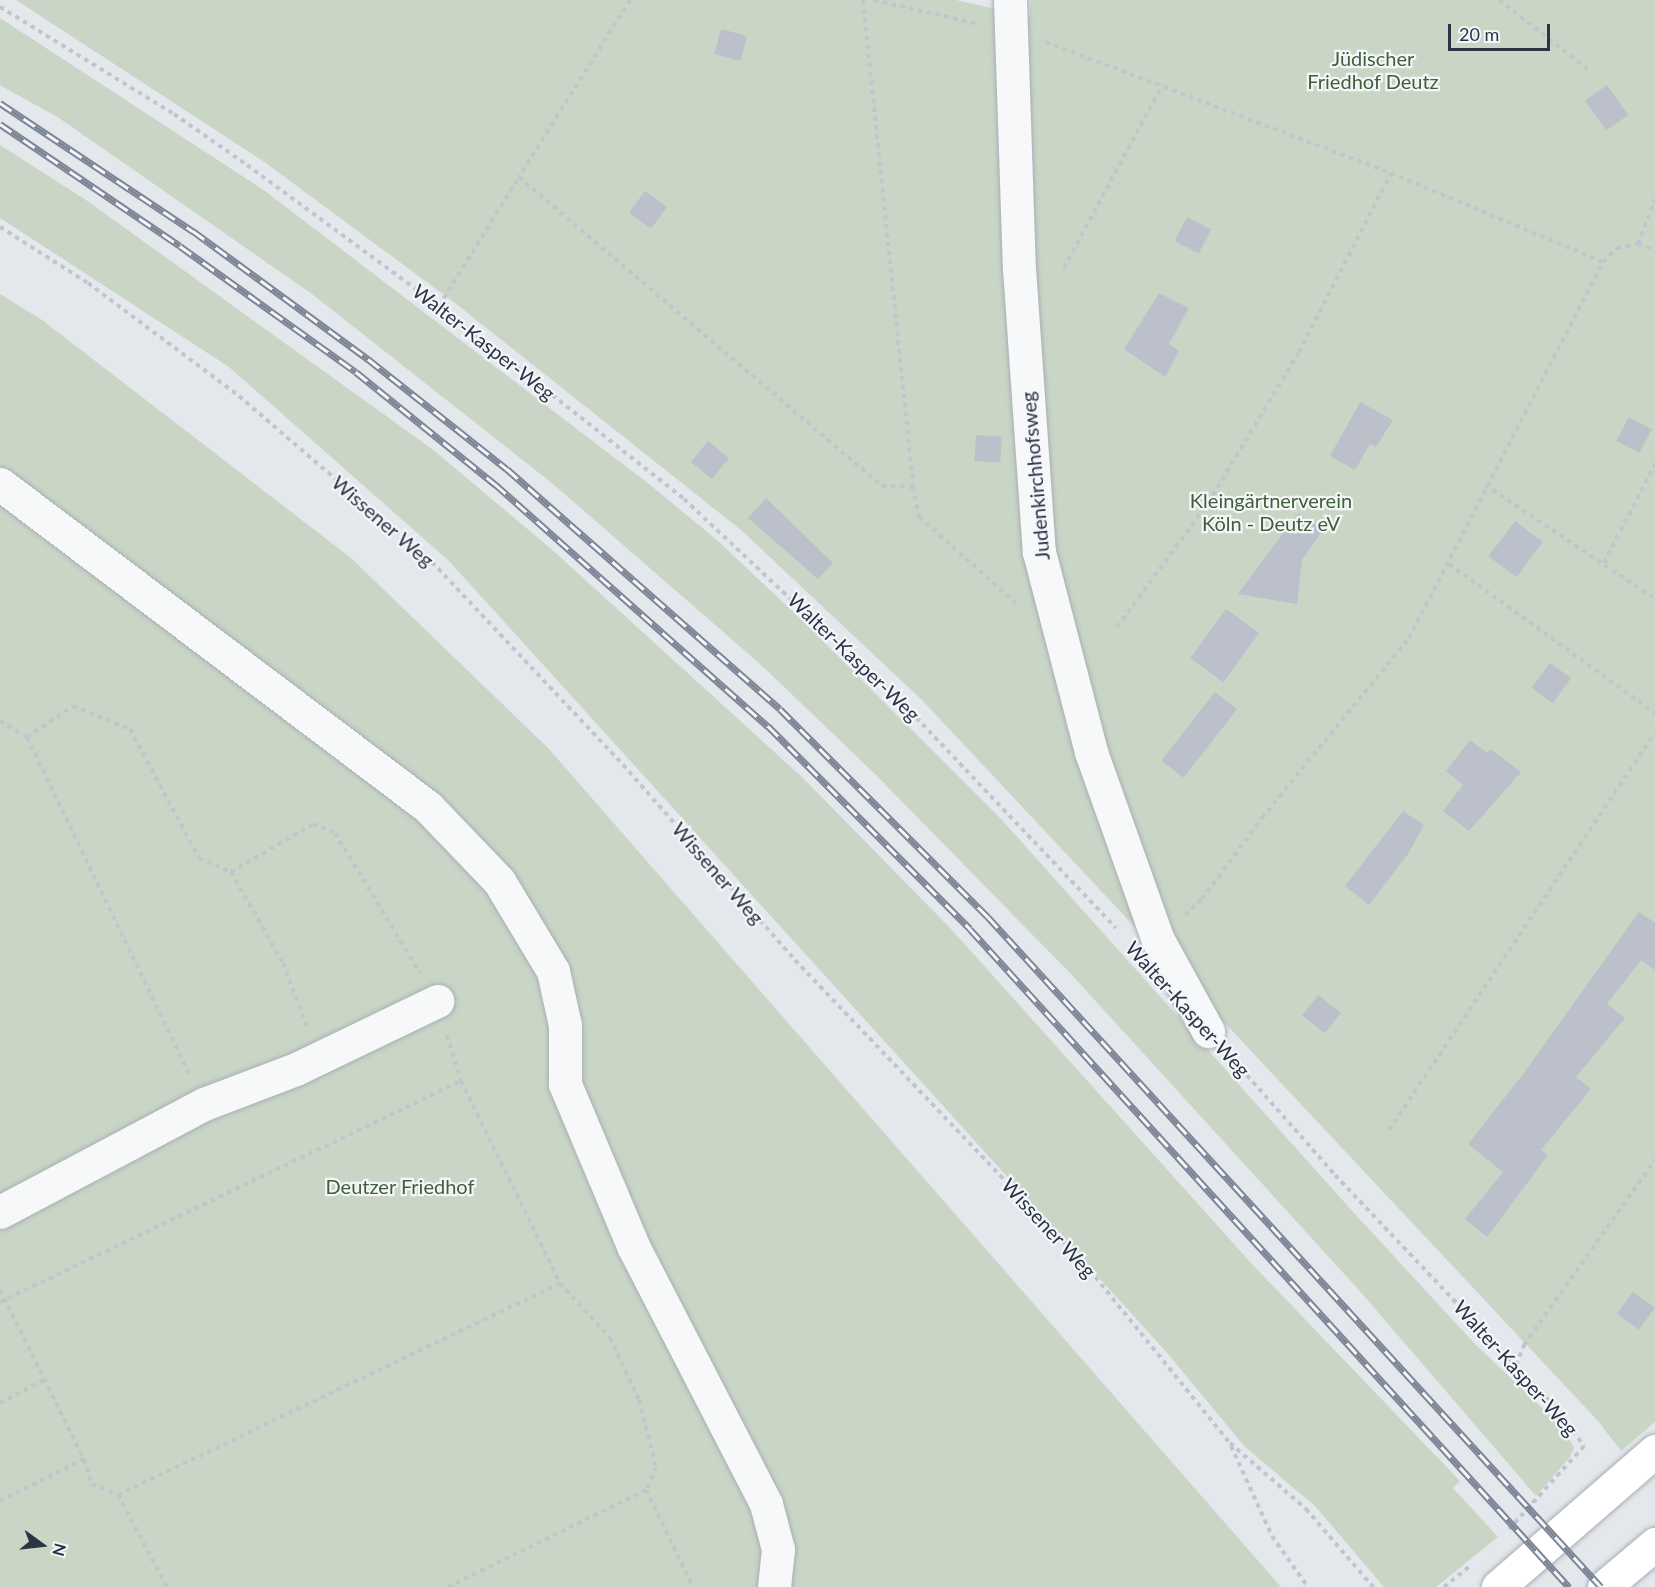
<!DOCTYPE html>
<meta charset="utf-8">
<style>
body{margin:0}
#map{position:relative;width:1655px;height:1587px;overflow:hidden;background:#e4e7ec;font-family:Lato,sans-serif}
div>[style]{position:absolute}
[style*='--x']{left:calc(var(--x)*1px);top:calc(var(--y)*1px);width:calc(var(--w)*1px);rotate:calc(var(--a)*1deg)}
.green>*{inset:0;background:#c9d6c5}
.building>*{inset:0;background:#bbc0ca;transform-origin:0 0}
.path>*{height:4px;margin-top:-2px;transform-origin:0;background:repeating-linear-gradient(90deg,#c2c5cb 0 4.5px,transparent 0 9px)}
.roads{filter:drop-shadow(0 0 2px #a9aeb7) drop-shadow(0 0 2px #a9aeb7)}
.minor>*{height:33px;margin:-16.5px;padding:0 16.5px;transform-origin:16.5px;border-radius:16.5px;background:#f7f8fa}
.highway>*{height:33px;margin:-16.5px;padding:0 16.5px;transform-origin:16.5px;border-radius:16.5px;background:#fff}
.rail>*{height:7px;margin-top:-3.5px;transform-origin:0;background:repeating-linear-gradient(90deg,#f4f6f9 0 14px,#7d8696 0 28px);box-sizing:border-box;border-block:2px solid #7d8696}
span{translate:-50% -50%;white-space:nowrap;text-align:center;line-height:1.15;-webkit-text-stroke:4.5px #f4f6f9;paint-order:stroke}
.park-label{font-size:20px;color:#3f6138}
.street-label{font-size:20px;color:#2b3445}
.north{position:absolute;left:12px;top:1515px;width:60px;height:60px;-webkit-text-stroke:4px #f4f6f9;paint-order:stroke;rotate:105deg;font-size:16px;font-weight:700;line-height:24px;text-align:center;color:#2b3445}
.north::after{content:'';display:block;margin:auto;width:21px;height:27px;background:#2b3445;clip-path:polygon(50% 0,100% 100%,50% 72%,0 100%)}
.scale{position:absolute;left:1448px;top:24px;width:102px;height:27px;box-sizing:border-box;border:3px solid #2b3445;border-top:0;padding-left:8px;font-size:18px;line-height:21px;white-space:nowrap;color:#2b3445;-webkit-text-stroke:4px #f4f6f9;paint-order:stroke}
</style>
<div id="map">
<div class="green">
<i style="clip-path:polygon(16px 0,956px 0,1030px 17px,1031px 0,1655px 0,1655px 1422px,1621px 1451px,1598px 1421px,922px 700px,741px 530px,455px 303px,263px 161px)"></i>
<i style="clip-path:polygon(0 18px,265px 191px,649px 484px,717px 540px,808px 626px,1001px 819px,1355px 1214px,1476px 1345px,1562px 1427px,1574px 1448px,1570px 1457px,1536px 1496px,1358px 1289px,1071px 974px,875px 774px,759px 663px,553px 484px,312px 294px,59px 118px,0 85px)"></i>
<i style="clip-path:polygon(0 145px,86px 200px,432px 449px,549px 547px,804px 779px,951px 929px,1251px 1263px,1460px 1481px,1453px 1488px,1498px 1537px,1436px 1587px,1384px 1587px,1315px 1506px,1244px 1446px,1169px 1355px,449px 561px,229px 367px,0 218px)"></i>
<i style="clip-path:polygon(0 294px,42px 320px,351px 558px,548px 748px,1281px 1587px,0 1587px)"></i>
</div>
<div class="building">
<i style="left:721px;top:29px;width:27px;height:26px;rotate:15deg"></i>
<i style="left:1607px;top:85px;width:37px;height:27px;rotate:55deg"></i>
<i style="left:645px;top:191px;width:27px;height:27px;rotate:36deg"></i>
<i style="left:1187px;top:217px;width:27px;height:27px;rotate:27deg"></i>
<i style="clip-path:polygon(1159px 293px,1189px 308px,1169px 344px,1179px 351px,1165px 377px,1124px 349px)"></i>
<i style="clip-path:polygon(1360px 402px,1393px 420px,1376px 447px,1370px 444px,1355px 470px,1330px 456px)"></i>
<i style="left:1629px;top:417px;width:26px;height:27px;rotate:28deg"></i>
<i style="left:976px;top:435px;width:26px;height:26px;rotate:4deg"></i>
<i style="left:708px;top:441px;width:27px;height:27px;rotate:39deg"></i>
<i style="clip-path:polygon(766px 498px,833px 563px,818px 579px,748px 518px)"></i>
<i style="clip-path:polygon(1298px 513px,1323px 530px,1302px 560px,1297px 604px,1238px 594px)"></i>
<i style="left:1515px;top:521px;width:35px;height:44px;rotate:37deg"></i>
<i style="left:1226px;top:609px;width:41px;height:61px;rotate:36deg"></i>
<i style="left:1550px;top:663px;width:26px;height:31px;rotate:36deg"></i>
<i style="left:1215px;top:692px;width:28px;height:87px;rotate:38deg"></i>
<i style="clip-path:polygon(1470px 740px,1487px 753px,1490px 749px,1521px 772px,1469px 831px,1443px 811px,1463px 785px,1446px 771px)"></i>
<i style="clip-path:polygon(1403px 811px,1424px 825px,1408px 854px,1369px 905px,1345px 886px)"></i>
<i style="clip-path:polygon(1639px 912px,1655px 923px,1655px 970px,1641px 960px,1607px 1004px,1625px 1018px,1576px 1077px,1591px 1089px,1541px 1150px,1548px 1155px,1487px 1237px,1465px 1219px,1503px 1172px,1468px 1144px,1524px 1073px)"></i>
<i style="left:1318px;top:995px;width:29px;height:26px;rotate:38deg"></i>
<i style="left:1633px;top:1292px;width:27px;height:27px;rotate:36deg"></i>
</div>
<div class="path">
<i style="--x:630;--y:0;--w:209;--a:122.1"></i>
<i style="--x:519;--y:177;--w:477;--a:40.4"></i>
<i style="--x:882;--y:486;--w:31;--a:2"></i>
<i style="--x:863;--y:0;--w:490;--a:84.1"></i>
<i style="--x:913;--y:487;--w:31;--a:79"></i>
<i style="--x:919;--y:517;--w:130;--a:41.6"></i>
<i style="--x:874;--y:0;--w:107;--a:13"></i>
<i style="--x:1499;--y:0;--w:114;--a:37.9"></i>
<i style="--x:1075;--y:1;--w:1;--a:-45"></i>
<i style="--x:0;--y:7;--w:204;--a:31.6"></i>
<i style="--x:174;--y:114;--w:89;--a:34.9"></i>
<i style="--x:247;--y:165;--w:238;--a:36.3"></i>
<i style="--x:439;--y:306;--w:312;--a:38.2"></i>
<i style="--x:684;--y:499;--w:310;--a:43.2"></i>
<i style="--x:910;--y:711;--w:299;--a:46.5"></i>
<i style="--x:1046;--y:42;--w:369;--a:20.8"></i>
<i style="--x:1391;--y:173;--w:230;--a:22.8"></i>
<i style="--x:0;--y:227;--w:104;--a:32.5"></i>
<i style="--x:88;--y:283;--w:189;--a:36.8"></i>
<i style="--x:239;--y:396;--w:255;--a:40.7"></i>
<i style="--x:432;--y:562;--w:270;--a:46.7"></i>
<i style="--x:617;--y:758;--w:269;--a:48.6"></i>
<i style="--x:795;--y:960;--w:419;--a:46.4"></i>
<i style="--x:1084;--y:1263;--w:232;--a:51"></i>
<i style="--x:1230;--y:1443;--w:101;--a:41"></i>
<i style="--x:1306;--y:1509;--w:103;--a:49.3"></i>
<i style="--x:1638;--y:244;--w:18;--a:19"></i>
<i style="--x:1064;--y:268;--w:208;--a:-61.8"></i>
<i style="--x:439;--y:306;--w:152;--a:-58.2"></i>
<i style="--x:1485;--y:485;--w:205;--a:33.8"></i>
<i style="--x:1604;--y:563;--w:111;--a:-62.7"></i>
<i style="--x:1449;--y:564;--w:254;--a:35.9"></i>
<i style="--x:1117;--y:627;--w:154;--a:-53.7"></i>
<i style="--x:1208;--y:503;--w:176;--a:-58.9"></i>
<i style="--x:1299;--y:352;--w:201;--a:-62.8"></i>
<i style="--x:0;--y:721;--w:31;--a:31"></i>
<i style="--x:27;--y:737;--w:373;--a:64.3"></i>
<i style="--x:27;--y:737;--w:55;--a:-34"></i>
<i style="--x:73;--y:706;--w:61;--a:22"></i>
<i style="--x:130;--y:729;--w:146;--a:61.9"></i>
<i style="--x:199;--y:858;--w:35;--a:24"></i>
<i style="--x:231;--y:872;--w:95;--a:-30.3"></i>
<i style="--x:313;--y:824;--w:24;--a:22"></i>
<i style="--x:335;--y:833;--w:164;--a:58.7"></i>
<i style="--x:231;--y:872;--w:105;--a:60.3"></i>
<i style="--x:283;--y:963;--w:67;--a:69.1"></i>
<i style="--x:1185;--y:915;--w:23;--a:-43"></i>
<i style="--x:1202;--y:899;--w:101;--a:-53.5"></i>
<i style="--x:1262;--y:818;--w:232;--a:-50.8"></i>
<i style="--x:1409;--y:638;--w:423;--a:-62.7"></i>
<i style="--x:1603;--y:262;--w:20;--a:-45"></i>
<i style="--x:1617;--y:248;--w:21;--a:-11"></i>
<i style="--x:1638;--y:244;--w:47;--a:-68.9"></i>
<i style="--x:447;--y:1035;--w:48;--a:73.1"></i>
<i style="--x:461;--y:1081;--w:225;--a:63.9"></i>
<i style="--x:560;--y:1283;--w:74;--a:47.7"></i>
<i style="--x:610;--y:1338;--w:68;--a:64.9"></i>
<i style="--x:639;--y:1400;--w:69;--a:75.8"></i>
<i style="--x:656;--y:1467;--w:25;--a:113"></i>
<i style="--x:646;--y:1490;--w:108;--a:64.1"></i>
<i style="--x:1229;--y:1055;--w:160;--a:48.5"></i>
<i style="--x:1335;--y:1175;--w:323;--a:46.5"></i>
<i style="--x:1557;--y:1409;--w:46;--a:53.9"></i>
<i style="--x:1584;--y:1446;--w:112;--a:132.1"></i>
<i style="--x:1389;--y:1130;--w:478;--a:-56.2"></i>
<i style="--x:0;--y:1290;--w:189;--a:63.6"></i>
<i style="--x:84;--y:1459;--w:26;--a:72"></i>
<i style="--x:92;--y:1484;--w:28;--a:23"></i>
<i style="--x:118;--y:1495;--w:104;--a:62"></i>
<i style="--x:0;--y:1302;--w:511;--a:-25.61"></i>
<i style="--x:1516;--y:1365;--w:22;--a:-68"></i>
<i style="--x:1524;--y:1345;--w:227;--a:-54.7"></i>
<i style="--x:0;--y:1403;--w:50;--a:-27.6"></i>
<i style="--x:1231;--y:1446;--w:99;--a:65.5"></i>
<i style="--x:1272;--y:1536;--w:62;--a:54.8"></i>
<i style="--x:118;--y:1495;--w:490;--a:-25.6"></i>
<i style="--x:0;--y:1501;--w:94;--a:-26.6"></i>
<i style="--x:448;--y:1587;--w:220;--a:-26.1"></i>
<i style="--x:1444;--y:1587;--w:32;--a:-39"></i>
</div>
<div class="roads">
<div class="minor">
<i style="--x:1010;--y:0;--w:268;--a:88.1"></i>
<i style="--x:1019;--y:268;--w:285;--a:86"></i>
<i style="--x:1039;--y:552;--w:207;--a:75.4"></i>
<i style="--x:1091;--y:752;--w:200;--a:70.4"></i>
<i style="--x:1158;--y:940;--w:104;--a:61.2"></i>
<i style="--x:0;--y:484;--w:536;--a:37.04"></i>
<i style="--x:428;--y:807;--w:103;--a:46.2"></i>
<i style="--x:499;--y:881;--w:105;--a:59"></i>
<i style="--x:553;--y:971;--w:55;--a:77.5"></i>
<i style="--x:565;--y:1025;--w:59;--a:90"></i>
<i style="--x:565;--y:1084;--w:176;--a:67.2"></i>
<i style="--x:633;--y:1246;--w:290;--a:62.7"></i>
<i style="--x:766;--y:1504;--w:47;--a:75.1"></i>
<i style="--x:778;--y:1549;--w:38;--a:96"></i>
<i style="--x:0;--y:1212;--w:231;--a:-27.9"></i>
<i style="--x:204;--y:1104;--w:98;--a:-20.8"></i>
<i style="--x:296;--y:1069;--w:157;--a:-25.7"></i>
</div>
<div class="highway">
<i style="--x:1498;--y:1587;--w:208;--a:-40.9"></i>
<i style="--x:1604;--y:1587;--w:67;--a:-40.1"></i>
</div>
</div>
<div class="rail">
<i style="--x:0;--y:103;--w:232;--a:33.6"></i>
<i style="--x:193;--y:231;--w:217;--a:36.2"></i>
<i style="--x:368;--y:359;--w:177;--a:38.4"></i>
<i style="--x:507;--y:469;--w:363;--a:41.3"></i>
<i style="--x:780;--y:709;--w:294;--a:45"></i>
<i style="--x:988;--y:917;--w:908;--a:47.54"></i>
<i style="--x:0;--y:124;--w:217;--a:34.1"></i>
<i style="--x:180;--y:246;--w:216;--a:35.6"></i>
<i style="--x:356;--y:372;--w:179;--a:38.9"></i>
<i style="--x:495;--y:484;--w:365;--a:41.6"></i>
<i style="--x:768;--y:726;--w:286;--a:45.1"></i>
<i style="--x:970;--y:929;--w:890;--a:47.69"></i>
</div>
<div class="park-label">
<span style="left:1373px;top:70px">Jüdischer<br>Friedhof Deutz</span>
<span style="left:1271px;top:512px">Kleingärtnerverein<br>Köln - Deutz eV</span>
<span style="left:400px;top:1186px">Deutzer Friedhof</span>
</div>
<div class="street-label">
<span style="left:484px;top:342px;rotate:38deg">Walter-Kasper-Weg</span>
<span style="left:1035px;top:476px;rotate:-95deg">Judenkirchhofsweg</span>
<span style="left:383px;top:521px;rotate:41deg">Wissener Weg</span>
<span style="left:854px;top:657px;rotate:44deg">Walter-Kasper-Weg</span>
<span style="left:718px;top:873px;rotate:49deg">Wissener Weg</span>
<span style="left:1188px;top:1009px;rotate:48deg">Walter-Kasper-Weg</span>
<span style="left:1049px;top:1228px;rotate:47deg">Wissener Weg</span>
<span style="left:1516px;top:1368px;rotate:48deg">Walter-Kasper-Weg</span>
</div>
<div class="north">N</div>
<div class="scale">20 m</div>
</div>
